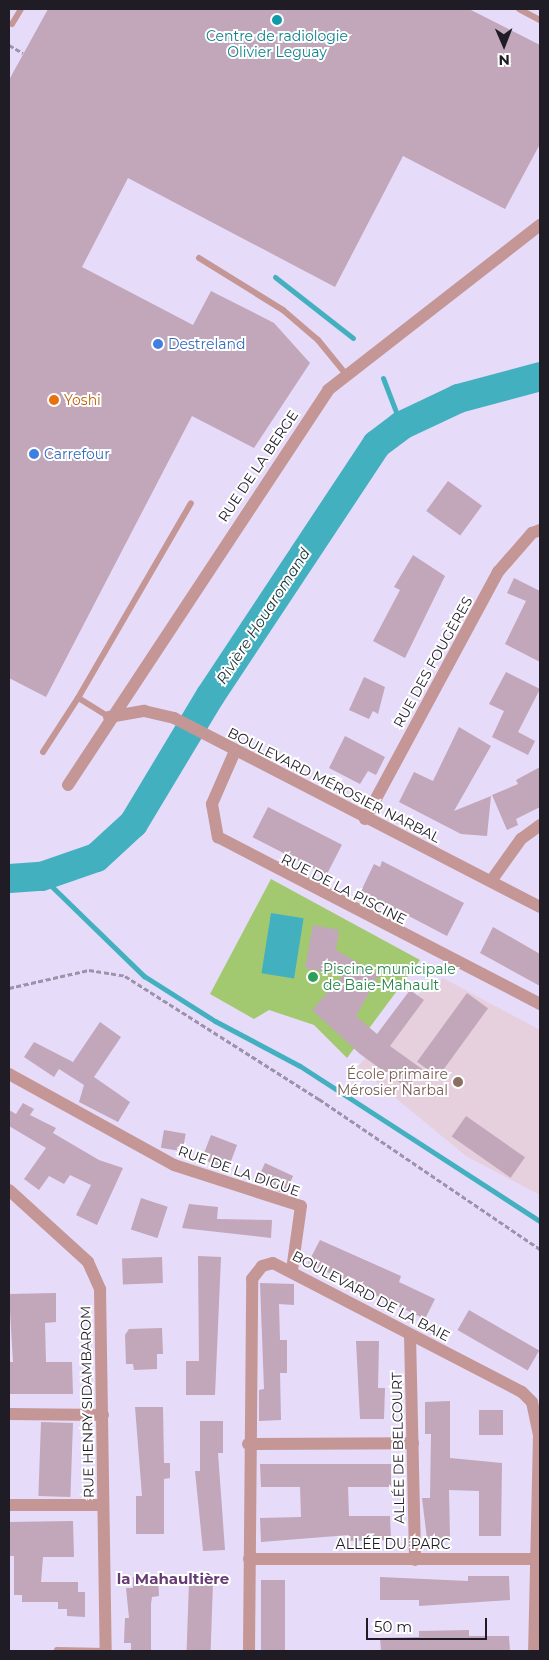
<!DOCTYPE html>
<meta charset="utf-8">
<style>
body{margin:0}
#map{position:relative;width:549px;height:1660px;overflow:hidden;background:#e6dbf9;font-family:Montserrat,sans-serif}
div>[style]{position:absolute}
[style*='--x']{left:calc(var(--x)*1px);top:calc(var(--y)*1px);width:calc(var(--w)*1px);rotate:calc(var(--a)*1deg)}
.education>*{inset:0;background:#e6d0de}
.green>*{inset:0;background:#a3c970}
.water>*{inset:0;background:#43b0c0;transform-origin:0 0}
.stream>*{height:5px;margin:-2.5px;padding:0 2.5px;transform-origin:2.5px;border-radius:2.5px;background:#43b0c0}
.river>*{height:29px;margin:-14.5px;padding:0 14.5px;transform-origin:14.5px;border-radius:14.5px;background:#43b0c0}
.building>*{inset:0;background:#c2a6b9;transform-origin:0 0}
.path>*{height:3px;margin-top:-1.5px;transform-origin:0;background:repeating-linear-gradient(90deg,#9c93aa 0 5px,transparent 0 7.5px)}
.lane>*{height:6px;margin:-3px;padding:0 3px;transform-origin:3px;border-radius:3px;background:#c49695}
.street>*{height:12px;margin:-6px;padding:0 6px;transform-origin:6px;border-radius:6px;background:#c49695}
.dots>*{width:14px;height:14px;translate:-50% -50%;box-sizing:border-box;border:2px solid #fff;border-radius:50%}
span{translate:-50% -50%;white-space:nowrap;text-align:center;line-height:1.15;-webkit-text-stroke:4px #fff;paint-order:stroke}
.culture-label{font-size:14px;color:#0d838f}
.shop-label{font-size:14px;color:#366cbe}
.left{translate:0 -50%;text-align:left}
.food-label{font-size:14px;color:#c56008}
.street-label{font-size:14px;color:#201c26}
.leisure-label{font-size:14px;color:#27864d}
.education-label{font-size:14px;color:#785e54}
.right{translate:-100% -50%;text-align:right}
.water-label{font-size:15px;color:#21393d;font-style:italic}
.neighbourhood-label{font-size:15px;color:#653c73;font-weight:700}
.frame{position:absolute;inset:0;border:10px solid #201c26;pointer-events:none}
.north{position:absolute;left:479px;top:20px;width:50px;height:50px;-webkit-text-stroke:4px #fff;paint-order:stroke;rotate:179deg;font-size:14px;font-weight:700;line-height:20px;text-align:center;color:#201c26}
.north::after{content:'';display:block;margin:auto;width:18px;height:22px;background:#201c26;clip-path:polygon(50% 0,100% 100%,50% 72%,0 100%)}
.scale{position:absolute;left:366px;top:1618px;width:121px;height:22px;box-sizing:border-box;border:2px solid #201c26;border-top:0;padding-left:6px;font-size:15px;line-height:18px;white-space:nowrap;color:#201c26;-webkit-text-stroke:4px #fff;paint-order:stroke}
</style>
<div id="map">
<div class="education">
<i style="clip-path:polygon(443px 978px,540px 1030px,540px 1195px,466px 1156px,358px 1067px,412px 998px)"></i>
</div>
<div class="green">
<i style="clip-path:polygon(271px 879px,420px 960px,347px 1058px,314px 1025px,269px 1010px,254px 1019px,210px 994px)"></i>
</div>
<div class="water">
<i style="left:271px;top:913px;width:33px;height:61px;rotate:9deg"></i>
</div>
<div class="stream">
<i style="--x:275;--y:277;--w:99;--a:38"></i>
<i style="--x:383;--y:378;--w:50;--a:69"></i>
<i style="--x:41;--y:876;--w:144;--a:44.2"></i>
<i style="--x:144;--y:976;--w:84;--a:32.4"></i>
<i style="--x:215;--y:1021;--w:96;--a:27.9"></i>
<i style="--x:300;--y:1066;--w:286;--a:32.9"></i>
</div>
<div class="river">
<i style="--x:9;--y:878;--w:32;--a:-4"></i>
<i style="--x:41;--y:876;--w:58;--a:-19.1"></i>
<i style="--x:96;--y:857;--w:50;--a:-42.6"></i>
<i style="--x:133;--y:823;--w:149;--a:-59"></i>
<i style="--x:210;--y:695;--w:301;--a:-56.5"></i>
<i style="--x:376;--y:444;--w:31;--a:-37"></i>
<i style="--x:401;--y:425;--w:63;--a:-25.3"></i>
<i style="--x:458;--y:398;--w:85;--a:-15"></i>
</div>
<div class="building">
<i style="clip-path:polygon(48px 9px,469px 9px,540px 45px,540px 144px,505px 209px,403px 156px,335px 287px,128px 178px,82px 267px,193px 325px,211px 291px,274px 323px,310px 363px,254px 448px,192px 416px,46px 697px,9px 678px,9px 80px)"></i>
<i style="left:448px;top:481px;width:42px;height:37px;rotate:36deg"></i>
<i style="clip-path:polygon(413px 555px,445px 576px,405px 658px,373px 641px,400px 590px,394px 587px)"></i>
<i style="clip-path:polygon(514px 578px,540px 591px,540px 662px,505px 644px,526px 601px,507px 593px)"></i>
<i style="clip-path:polygon(506px 672px,540px 689px,518px 732px,535px 741px,528px 755px,492px 737px,504px 711px,489px 704px)"></i>
<i style="clip-path:polygon(364px 677px,385px 687px,378px 714px,373px 711px,369px 719px,349px 710px)"></i>
<i style="clip-path:polygon(459px 727px,491px 746px,454px 811px,491px 796px,487px 836px,461px 834px,399px 802px,414px 772px,433px 781px)"></i>
<i style="clip-path:polygon(345px 736px,385px 757px,376px 775px,368px 771px,360px 784px,329px 768px)"></i>
<i style="clip-path:polygon(540px 767px,540px 807px,516px 819px,518px 825px,507px 830px,492px 795px,518px 784px,516px 780px)"></i>
<i style="left:268px;top:807px;width:83px;height:34px;rotate:27deg"></i>
<i style="clip-path:polygon(382px 861px,464px 903px,447px 936px,361px 891px,374px 864px,380px 867px)"></i>
<i style="clip-path:polygon(313px 925px,339px 930px,336px 950px,379px 975px,356px 1016px,377px 1034px,410px 990px,424px 1000px,390px 1046px,422px 1069px,407px 1088px,360px 1054px,312px 1010px,343px 975px,305px 968px)"></i>
<i style="clip-path:polygon(493px 927px,540px 954px,540px 986px,480px 953px)"></i>
<i style="left:467px;top:993px;width:26px;height:85px;rotate:36deg"></i>
<i style="clip-path:polygon(100px 1022px,121px 1037px,94px 1077px,130px 1102px,118px 1122px,79px 1102px,84px 1085px,59px 1069px,54px 1077px,24px 1057px,34px 1042px,73px 1062px)"></i>
<i style="clip-path:polygon(23px 1103px,34px 1109px,30px 1115px,56px 1128px,53px 1133px,99px 1160px,123px 1168px,97px 1225px,76px 1215px,91px 1185px,70px 1175px,64px 1184px,49px 1176px,39px 1190px,24px 1179px,46px 1148px,9px 1126px,9px 1110px,16px 1114px)"></i>
<i style="left:466px;top:1116px;width:72px;height:25px;rotate:35deg"></i>
<i style="left:164px;top:1130px;width:22px;height:18px;rotate:10deg"></i>
<i style="left:211px;top:1135px;width:28px;height:26px;rotate:21deg"></i>
<i style="left:265px;top:1163px;width:31px;height:20px;rotate:25deg"></i>
<i style="left:141px;top:1198px;width:28px;height:33px;rotate:18deg"></i>
<i style="clip-path:polygon(189px 1204px,218px 1207px,217px 1219px,272px 1220px,271px 1238px,182px 1228px)"></i>
<i style="clip-path:polygon(320px 1240px,401px 1276px,399px 1282px,435px 1299px,425px 1319px,308px 1263px)"></i>
<i style="clip-path:polygon(198px 1256px,221px 1257px,215px 1395px,186px 1395px,186px 1361px,199px 1361px)"></i>
<i style="left:162px;top:1257px;width:26px;height:40px;rotate:88deg"></i>
<i style="clip-path:polygon(260px 1283px,294px 1284px,294px 1305px,279px 1304px,280px 1340px,287px 1340px,287px 1373px,280px 1373px,281px 1420px,259px 1421px,259px 1390px,264px 1389px)"></i>
<i style="clip-path:polygon(56px 1293px,56px 1322px,45px 1323px,46px 1362px,72px 1362px,73px 1394px,9px 1394px,9px 1362px,13px 1362px,9px 1294px)"></i>
<i style="left:469px;top:1310px;width:81px;height:23px;rotate:30deg"></i>
<i style="clip-path:polygon(162px 1328px,163px 1354px,157px 1354px,157px 1369px,134px 1370px,133px 1364px,126px 1364px,125px 1335px,129px 1329px)"></i>
<i style="clip-path:polygon(356px 1341px,379px 1341px,378px 1388px,385px 1388px,384px 1419px,360px 1419px)"></i>
<i style="clip-path:polygon(450px 1401px,450px 1458px,502px 1463px,501px 1536px,479px 1536px,479px 1491px,449px 1490px,450px 1538px,427px 1539px,422px 1498px,430px 1498px,431px 1434px,425px 1434px,425px 1402px)"></i>
<i style="clip-path:polygon(135px 1407px,163px 1407px,164px 1463px,170px 1463px,170px 1478px,164px 1479px,164px 1534px,136px 1534px,136px 1496px,142px 1496px)"></i>
<i style="left:479px;top:1410px;width:24px;height:25px"></i>
<i style="clip-path:polygon(200px 1421px,223px 1421px,223px 1453px,218px 1453px,225px 1550px,203px 1551px,195px 1471px,200px 1471px)"></i>
<i style="left:41px;top:1422px;width:32px;height:74px;rotate:2deg"></i>
<i style="clip-path:polygon(260px 1464px,391px 1464px,391px 1487px,348px 1487px,349px 1516px,390px 1516px,391px 1540px,349px 1541px,349px 1535px,261px 1542px,260px 1518px,301px 1517px,300px 1487px,261px 1487px)"></i>
<i style="clip-path:polygon(73px 1521px,74px 1557px,43px 1557px,41px 1582px,78px 1582px,78px 1592px,85px 1592px,85px 1617px,67px 1616px,67px 1609px,58px 1609px,58px 1602px,22px 1602px,22px 1595px,14px 1595px,14px 1556px,9px 1556px,9px 1522px)"></i>
<i style="clip-path:polygon(158px 1576px,159px 1596px,152px 1597px,151px 1604px,151px 1651px,131px 1651px,131px 1643px,124px 1643px,125px 1618px,129px 1618px,126px 1588px,133px 1588px,133px 1577px)"></i>
<i style="clip-path:polygon(468px 1576px,509px 1576px,510px 1600px,419px 1606px,419px 1600px,380px 1600px,380px 1577px,468px 1581px)"></i>
<i style="left:261px;top:1580px;width:24px;height:71px"></i>
<i style="left:189px;top:1582px;width:24px;height:69px;rotate:2deg"></i>
<i style="clip-path:polygon(469px 1630px,469px 1636px,509px 1636px,510px 1651px,381px 1651px,380px 1638px,419px 1637px,419px 1631px)"></i>
</div>
<div class="path">
<i style="--x:9;--y:45;--w:16;--a:30"></i>
<i style="--x:9;--y:988;--w:82;--a:-12.7"></i>
<i style="--x:89;--y:970;--w:36;--a:9"></i>
<i style="--x:125;--y:976;--w:230;--a:32.4"></i>
<i style="--x:319;--y:1099;--w:267;--a:34.2"></i>
</div>
<div class="lane">
<i style="--x:519;--y:9;--w:24;--a:28"></i>
<i style="--x:12;--y:24;--w:17;--a:-59"></i>
<i style="--x:199;--y:258;--w:99;--a:31.8"></i>
<i style="--x:283;--y:310;--w:46;--a:40.6"></i>
<i style="--x:318;--y:340;--w:43;--a:50.7"></i>
<i style="--x:109;--y:717;--w:36;--a:-148"></i>
<i style="--x:78;--y:698;--w:225;--a:-59.9"></i>
<i style="--x:43;--y:752;--w:64;--a:-57.1"></i>
<i style="--x:57;--y:1650;--w:49;--a:1.2"></i>
</div>
<div class="street">
<i style="--x:109;--y:717;--w:36;--a:-10"></i>
<i style="--x:144;--y:711;--w:31;--a:13"></i>
<i style="--x:174;--y:718;--w:412;--a:27.3"></i>
<i style="--x:235;--y:751;--w:58;--a:113.5"></i>
<i style="--x:212;--y:804;--w:34;--a:80"></i>
<i style="--x:218;--y:837;--w:363;--a:27.4"></i>
<i style="--x:68;--y:785;--w:473;--a:-56.6"></i>
<i style="--x:328;--y:390;--w:269;--a:-37.9"></i>
<i style="--x:365;--y:819;--w:281;--a:-61.7"></i>
<i style="--x:498;--y:572;--w:52;--a:-48.9"></i>
<i style="--x:532;--y:533;--w:9;--a:-21"></i>
<i style="--x:491;--y:881;--w:52;--a:-54.5"></i>
<i style="--x:521;--y:839;--w:24;--a:-36"></i>
<i style="--x:9;--y:1074;--w:188;--a:28.9"></i>
<i style="--x:174;--y:1165;--w:133;--a:17.9"></i>
<i style="--x:301;--y:1206;--w:65;--a:98"></i>
<i style="--x:9;--y:1190;--w:107;--a:42.3"></i>
<i style="--x:88;--y:1262;--w:30;--a:66"></i>
<i style="--x:100;--y:1289;--w:362;--a:89.1"></i>
<i style="--x:410;--y:1335;--w:225;--a:88.7"></i>
<i style="--x:9;--y:1414;--w:94;--a:0.6"></i>
<i style="--x:248;--y:1444;--w:165;--a:-0.3"></i>
<i style="--x:9;--y:1505;--w:94;--a:0"></i>
<i style="--x:249;--y:1559;--w:289;--a:0"></i>
<i style="--x:249;--y:1651;--w:372;--a:-89.5"></i>
<i style="--x:252;--y:1279;--w:16;--a:-52"></i>
<i style="--x:262;--y:1266;--w:11;--a:-15"></i>
<i style="--x:273;--y:1263;--w:280;--a:27.4"></i>
<i style="--x:522;--y:1392;--w:14;--a:45"></i>
<i style="--x:532;--y:1402;--w:35;--a:78"></i>
<i style="--x:539;--y:1436;--w:215;--a:91.3"></i>
</div>
<div class="dots">
<i style="left:277px;top:20px;background:#0f9aa8"></i>
<i style="left:158px;top:344px;background:#3f7fe0"></i>
<i style="left:54px;top:400px;background:#e8710a"></i>
<i style="left:34px;top:454px;background:#3f7fe0"></i>
<i style="left:313px;top:977px;background:#2e9e5b"></i>
<i style="left:458px;top:1082px;background:#8d6e63"></i>
</div>
<div class="culture-label">
<span style="left:277px;top:44px">Centre de radiologie<br>Olivier Leguay</span>
</div>
<div class="shop-label">
<span class="left" style="left:168px;top:344px">Destreland</span>
<span class="left" style="left:44px;top:454px">Carrefour</span>
</div>
<div class="food-label">
<span class="left" style="left:64px;top:400px">Yoshi</span>
</div>
<div class="street-label">
<span style="left:258px;top:466px;rotate:-56deg">RUE DE LA BERGE</span>
<span style="left:433px;top:662px;rotate:-61deg">RUE DES FOUGÈRES</span>
<span style="left:334px;top:785px;rotate:27deg">BOULEVARD MÉROSIER NARBAL</span>
<span style="left:344px;top:889px;rotate:27deg">RUE DE LA PISCINE</span>
<span style="left:239px;top:1171px;rotate:19deg">RUE DE LA DIGUE</span>
<span style="left:371px;top:1296px;rotate:28deg">BOULEVARD DE LA BAIE</span>
<span style="left:87px;top:1402px;rotate:-91deg">RUE HENRY SIDAMBAROM</span>
<span style="left:398px;top:1448px;rotate:-91deg">ALLÉE DE BELCOURT</span>
<span style="left:393px;top:1544px">ALLÉE DU PARC</span>
</div>
<div class="leisure-label">
<span class="left" style="left:323px;top:977px">Piscine municipale<br>de Baie-Mahault</span>
</div>
<div class="education-label">
<span class="right" style="left:448px;top:1082px">École primaire<br>Mérosier Narbal</span>
</div>
<div class="water-label">
<span style="left:263px;top:616px;rotate:-57deg">Rivière Houaromand</span>
</div>
<div class="neighbourhood-label">
<span style="left:173px;top:1579px">la Mahaultière</span>
</div>
<div class="frame"></div>
<div class="north">N</div>
<div class="scale">50 m</div>
</div>
